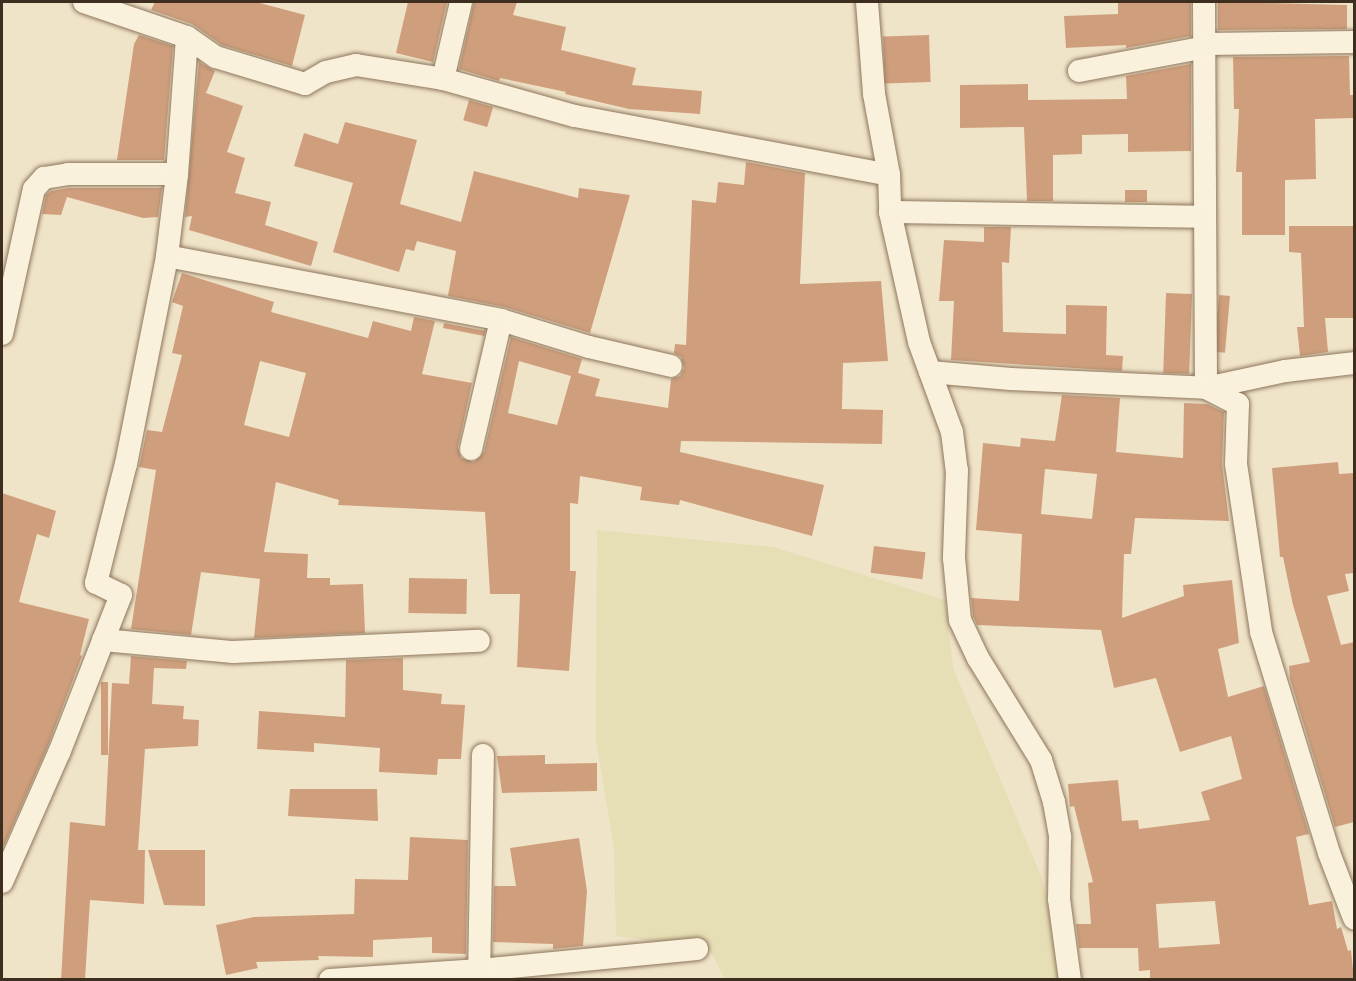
<!DOCTYPE html>
<style>
body{margin:0}
#map{position:relative;width:1356px;height:981px;overflow:hidden;background:#f0e4c8;font-family:"Times New Roman",serif}
div>[style]{position:absolute}
[style*='--x']{left:calc(var(--x)*1px);top:calc(var(--y)*1px);width:calc(var(--w)*1px);rotate:calc(var(--a)*1deg)}
.farmland>*{inset:0;background:#e6deb5}
.building>*{inset:0;background:#cf9f7d;transform-origin:0 0}
.roads{filter:drop-shadow(0 0 2px #8d765c) drop-shadow(0 0 2px #8d765c)}
.street>*{height:22px;margin:-11px;padding:0 11px;transform-origin:11px;border-radius:11px;background:#faf1dc}
span{translate:-50% -50%;white-space:nowrap;text-align:center;line-height:1.15;-webkit-text-stroke:4.5px #f7eed8;paint-order:stroke}
.frame{position:absolute;inset:0;border:3px solid #3d2e20;pointer-events:none}
</style>
<div id="map">
<div class="farmland">
<i style="clip-path:polygon(597px 530px,773px 547px,945px 600px,953px 668px,1042px 878px,1063px 979px,725px 979px,709px 949px,616px 936px,614px 848px,596px 741px)"></i>
</div>
<div class="building">
<i style="clip-path:polygon(155px 2px,256px 2px,305px 15px,292px 66px,222px 45px,192px 24px,151px 10px)"></i>
<i style="clip-path:polygon(408px 2px,447px 2px,433px 62px,396px 53px)"></i>
<i style="clip-path:polygon(474px 2px,517px 2px,513px 15px,566px 27px,561px 50px,636px 68px,632px 85px,702px 91px,700px 114px,629px 109px,565px 94px,566px 92px,500px 78px,499px 81px,459px 69px)"></i>
<i style="clip-path:polygon(1118px 2px,1191px 2px,1191px 36px,1126px 48px,1126px 45px,1066px 48px,1064px 16px,1118px 14px)"></i>
<i style="clip-path:polygon(1225px 2px,1347px 5px,1347px 29px,1218px 30px,1218px 3px)"></i>
<i style="clip-path:polygon(139px 35px,173px 46px,164px 160px,117px 160px,134px 44px)"></i>
<i style="left:929px;top:35px;width:47px;height:46px;rotate:88deg"></i>
<i style="clip-path:polygon(1349px 56px,1350px 95px,1354px 95px,1354px 118px,1315px 119px,1316px 179px,1285px 180px,1285px 235px,1242px 235px,1242px 172px,1236px 172px,1239px 109px,1234px 109px,1233px 57px)"></i>
<i style="clip-path:polygon(199px 62px,215px 71px,206px 93px,243px 106px,227px 152px,245px 158px,235px 193px,271px 202px,265px 225px,318px 242px,311px 266px,189px 230px,192px 216px,185px 217px)"></i>
<i style="clip-path:polygon(1191px 64px,1191px 151px,1128px 152px,1128px 134px,1082px 135px,1082px 154px,1053px 155px,1053px 201px,1027px 201px,1024px 127px,960px 128px,960px 85px,1028px 84px,1028px 100px,1127px 99px,1126px 76px)"></i>
<i style="left:469px;top:100px;width:25px;height:21px;rotate:16deg"></i>
<i style="clip-path:polygon(345px 122px,417px 140px,400px 204px,461px 222px,474px 171px,578px 198px,579px 188px,630px 195px,590px 333px,505px 307px,448px 296px,456px 251px,417px 241px,414px 251px,406px 249px,399px 272px,333px 252px,353px 183px,294px 166px,304px 133px,338px 144px)"></i>
<i style="clip-path:polygon(evenodd,746px 162px,805px 173px,800px 284px,881px 281px,888px 361px,843px 363px,842px 409px,883px 410px,882px 444px,681px 441px,680px 452px,824px 485px,812px 536px,680px 500px,679px 505px,640px 500px,642px 487px,580px 476px,578px 504px,570px 503px,570px 571px,576px 571px,569px 671px,517px 667px,520px 594px,490px 594px,485px 512px,338px 505px,339px 500px,276px 482px,264px 552px,308px 554px,307px 578px,330px 578px,330px 585px,363px 584px,365px 633px,254px 638px,260px 579px,201px 572px,191px 635px,131px 629px,156px 470px,139px 467px,147px 430px,162px 432px,182px 355px,172px 353px,183px 306px,172px 302px,182px 273px,274px 302px,271px 312px,368px 338px,373px 321px,411px 331px,414px 317px,435px 321px,422px 374px,472px 383px,458px 447px,461px 458px,474px 462px,484px 452px,511px 337px,582px 359px,578px 373px,600px 379px,595px 396px,668px 408px,671px 379px,680px 376px,684px 368px,681px 357px,674px 353px,675px 344px,686px 345px,692px 200px,716px 203px,718px 182px,744px 185px,746px 162px,260px 361px,306px 373px,289px 437px,244px 425px,260px 361px,746px 162px,519px 361px,571px 376px,557px 425px,508px 413px,519px 361px)"></i>
<i style="clip-path:polygon(69px 188px,162px 188px,158px 217px,143px 218px,67px 197px,61px 215px,42px 214px,46px 195px,51px 191px)"></i>
<i style="left:1125px;top:190px;width:22px;height:12px"></i>
<i style="clip-path:polygon(1289px 226px,1354px 226px,1354px 318px,1325px 318px,1328px 352px,1300px 356px,1297px 327px,1304px 327px,1301px 253px,1289px 252px)"></i>
<i style="clip-path:polygon(984px 227px,1011px 227px,1009px 263px,1002px 262px,1003px 332px,1066px 334px,1066px 305px,1107px 306px,1106px 355px,1123px 356px,1122px 371px,951px 360px,954px 301px,939px 301px,944px 240px,984px 242px)"></i>
<i style="left:1166px;top:293px;width:26px;height:80px;rotate:2deg"></i>
<i style="left:1219px;top:295px;width:11px;height:57px;rotate:5deg"></i>
<i style="left:444px;top:323px;width:42px;height:5px;rotate:11deg"></i>
<i style="clip-path:polygon(evenodd,1062px 395px,1120px 398px,1116px 452px,1183px 458px,1184px 403px,1207px 404px,1224px 412px,1222px 464px,1229px 521px,1135px 518px,1131px 554px,1124px 554px,1122px 618px,1184px 596px,1183px 585px,1232px 580px,1239px 643px,1218px 649px,1228px 697px,1264px 686px,1309px 834px,1296px 837px,1309px 905px,1332px 901px,1337px 929px,1341px 927px,1348px 951px,1351px 950px,1354px 980px,1150px 980px,1150px 970px,1139px 971px,1138px 948px,1079px 948px,1076px 924px,1091px 924px,1088px 883px,1093px 882px,1074px 806px,1070px 807px,1068px 784px,1118px 780px,1122px 821px,1138px 820px,1139px 829px,1210px 820px,1201px 792px,1242px 779px,1231px 736px,1180px 752px,1156px 678px,1114px 688px,1101px 630px,977px 625px,973px 616px,971px 598px,1019px 601px,1022px 534px,976px 530px,983px 443px,1020px 447px,1021px 438px,1055px 441px,1062px 395px,1045px 469px,1097px 474px,1092px 519px,1041px 514px,1045px 469px,1062px 395px,1215px 901px,1220px 944px,1159px 948px,1156px 904px,1215px 901px)"></i>
<i style="clip-path:polygon(1338px 462px,1339px 474px,1354px 473px,1354px 573px,1345px 574px,1349px 591px,1327px 596px,1341px 645px,1354px 642px,1354px 822px,1335px 827px,1290px 679px,1289px 666px,1310px 662px,1293px 605px,1283px 557px,1280px 557px,1272px 468px)"></i>
<i style="clip-path:polygon(2px 493px,56px 511px,49px 538px,37px 534px,19px 602px,89px 619px,80px 655px,82px 656px,47px 748px,2px 850px)"></i>
<i style="left:874px;top:546px;width:52px;height:27px;rotate:7deg"></i>
<i style="left:409px;top:578px;width:58px;height:35px;rotate:1deg"></i>
<i style="clip-path:polygon(131px 656px,187px 661px,186px 669px,154px 668px,152px 704px,184px 706px,183px 719px,199px 720px,198px 746px,145px 749px,138px 850px,145px 850px,144px 904px,90px 900px,85px 980px,61px 980px,70px 822px,105px 826px,112px 683px,129px 684px)"></i>
<i style="clip-path:polygon(403px 658px,403px 690px,442px 694px,441px 704px,465px 705px,461px 759px,438px 759px,437px 775px,379px 772px,380px 748px,314px 743px,314px 752px,257px 749px,259px 711px,345px 717px,346px 660px)"></i>
<i style="left:101px;top:682px;width:7px;height:73px"></i>
<i style="clip-path:polygon(545px 755px,545px 764px,597px 763px,597px 791px,502px 793px,497px 756px)"></i>
<i style="clip-path:polygon(290px 789px,377px 789px,378px 821px,288px 816px)"></i>
<i style="clip-path:polygon(410px 837px,468px 840px,466px 954px,432px 953px,432px 937px,373px 940px,373px 957px,318px 956px,319px 960px,256px 962px,258px 968px,226px 975px,216px 925px,254px 917px,354px 914px,355px 879px,408px 880px)"></i>
<i style="clip-path:polygon(579px 838px,587px 891px,583px 946px,553px 949px,553px 944px,493px 942px,494px 886px,516px 886px,510px 848px)"></i>
<i style="clip-path:polygon(148px 850px,205px 850px,205px 906px,164px 905px)"></i>
</div>
<div class="roads">
<div class="street">
<i style="--x:84;--y:2;--w:109;--a:18.8"></i>
<i style="--x:187;--y:37;--w:35;--a:35"></i>
<i style="--x:216;--y:57;--w:93;--a:16.9"></i>
<i style="--x:305;--y:84;--w:24;--a:-30"></i>
<i style="--x:326;--y:72;--w:31;--a:-13"></i>
<i style="--x:356;--y:65;--w:88;--a:9.1"></i>
<i style="--x:443;--y:79;--w:137;--a:15.7"></i>
<i style="--x:575;--y:116;--w:319;--a:10.6"></i>
<i style="--x:867;--y:2;--w:92;--a:85.6"></i>
<i style="--x:874;--y:94;--w:82;--a:79.5"></i>
<i style="--x:889;--y:175;--w:37;--a:88"></i>
<i style="--x:890;--y:212;--w:133;--a:77.4"></i>
<i style="--x:919;--y:342;--w:96;--a:69.9"></i>
<i style="--x:952;--y:432;--w:38;--a:83"></i>
<i style="--x:957;--y:470;--w:88;--a:92"></i>
<i style="--x:954;--y:558;--w:62;--a:84.5"></i>
<i style="--x:960;--y:620;--w:42;--a:64.7"></i>
<i style="--x:978;--y:658;--w:120;--a:58.3"></i>
<i style="--x:1041;--y:760;--w:44;--a:72.8"></i>
<i style="--x:1054;--y:802;--w:36;--a:80"></i>
<i style="--x:1060;--y:837;--w:62;--a:90.9"></i>
<i style="--x:1059;--y:899;--w:82;--a:82.3"></i>
<i style="--x:1204;--y:2;--w:386;--a:89.7"></i>
<i style="--x:1206;--y:388;--w:81;--a:-12.1"></i>
<i style="--x:1285;--y:371;--w:69;--a:-6.6"></i>
<i style="--x:1079;--y:71;--w:124;--a:-10.7"></i>
<i style="--x:1201;--y:48;--w:6;--a:-39"></i>
<i style="--x:1206;--y:44;--w:148;--a:-0.8"></i>
<i style="--x:443;--y:79;--w:79;--a:-76.8"></i>
<i style="--x:890;--y:212;--w:315;--a:0.9"></i>
<i style="--x:167;--y:256;--w:340;--a:10.8"></i>
<i style="--x:501;--y:320;--w:92;--a:17.1"></i>
<i style="--x:589;--y:347;--w:84;--a:13"></i>
<i style="--x:2;--y:334;--w:148;--a:-77.6"></i>
<i style="--x:34;--y:189;--w:15;--a:-48"></i>
<i style="--x:44;--y:178;--w:24;--a:-9"></i>
<i style="--x:68;--y:174;--w:109;--a:0"></i>
<i style="--x:930;--y:372;--w:81;--a:4.9"></i>
<i style="--x:1011;--y:379;--w:195;--a:2.6"></i>
<i style="--x:1206;--y:388;--w:36;--a:27"></i>
<i style="--x:1238;--y:404;--w:60;--a:91.9"></i>
<i style="--x:1236;--y:464;--w:170;--a:81.5"></i>
<i style="--x:1261;--y:632;--w:231;--a:72.9"></i>
<i style="--x:1329;--y:853;--w:70;--a:69"></i>
<i style="--x:471;--y:449;--w:132;--a:-76.9"></i>
<i style="--x:103;--y:640;--w:131;--a:5.3"></i>
<i style="--x:233;--y:652;--w:246;--a:-2.6"></i>
<i style="--x:2;--y:882;--w:141;--a:-66.2"></i>
<i style="--x:59;--y:753;--w:170;--a:-68.6"></i>
<i style="--x:121;--y:595;--w:28;--a:-154"></i>
<i style="--x:96;--y:583;--w:123;--a:-75.9"></i>
<i style="--x:126;--y:464;--w:212;--a:-78.8"></i>
<i style="--x:167;--y:256;--w:83;--a:-83"></i>
<i style="--x:177;--y:174;--w:137;--a:-85.8"></i>
<i style="--x:330;--y:980;--w:150;--a:-3.8"></i>
<i style="--x:480;--y:970;--w:218;--a:-5.5"></i>
<i style="--x:479;--y:980;--w:225;--a:-89"></i>
</div>
</div>
<div class="frame"></div>
</div>
